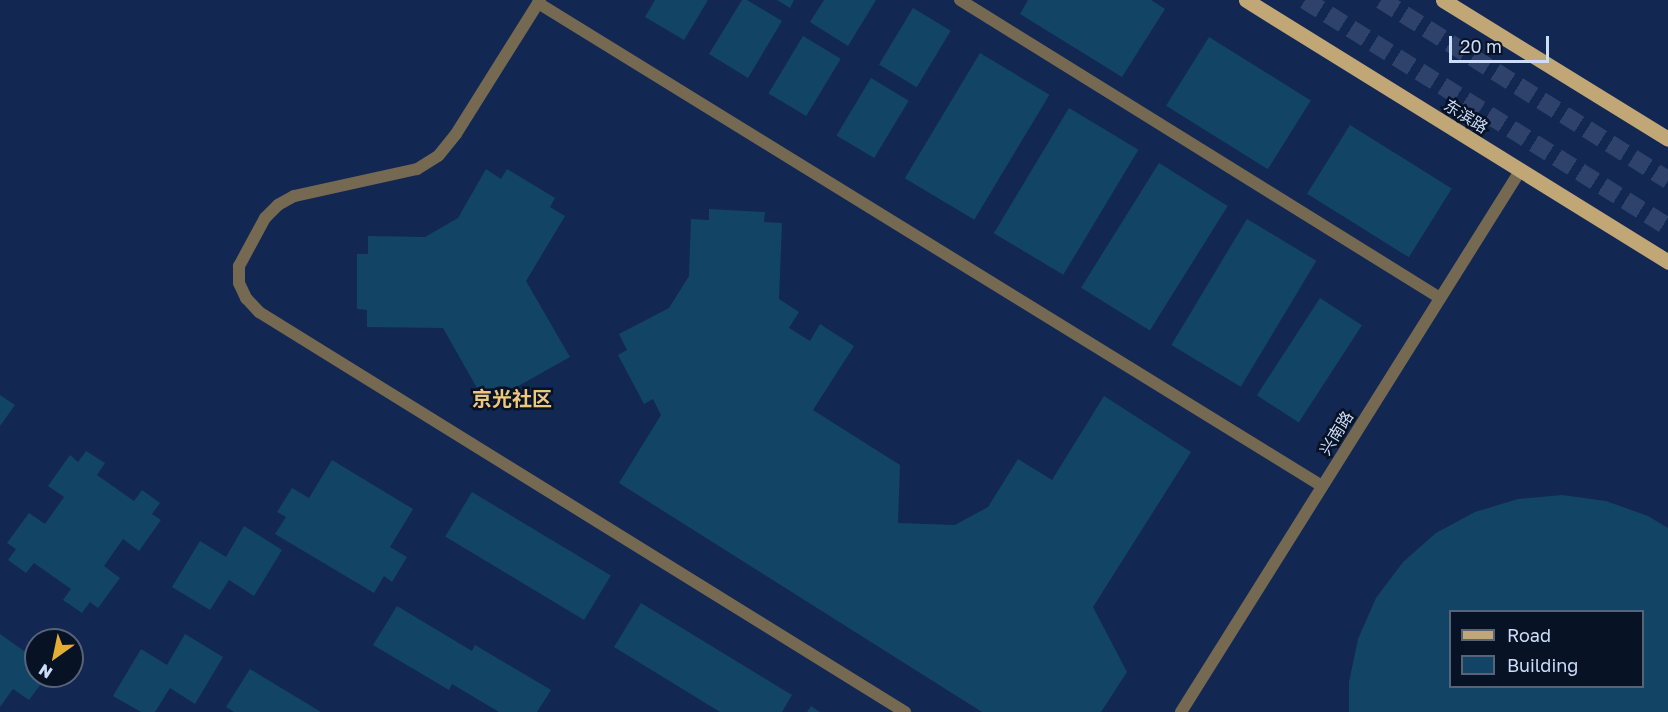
<!DOCTYPE html>
<meta charset="utf-8">
<style>
body{margin:0}
#map{position:relative;width:1668px;height:712px;overflow:hidden;background:#132753;font-family:"Golos Text","Noto Sans SC",sans-serif}
div>[style]{position:absolute}
[style*='--x']{left:calc(var(--x)*1px);top:calc(var(--y)*1px);width:calc(var(--w)*1px);rotate:calc(var(--a)*1deg)}
.building>*{inset:0;background:#124466;transform-origin:0 0}
.motorway-tunnel>*{height:18px;margin-top:-9px;transform-origin:0;background:repeating-linear-gradient(90deg,#2f426c 0 18px,transparent 0 27px)}
.service>*{height:12px;margin:-6px;padding:0 6px;transform-origin:6px;border-radius:6px;background:#756951}
.minor>*{height:12px;margin:-6px;padding:0 6px;transform-origin:6px;border-radius:6px;background:#756951}
.primary>*{height:15px;margin:-7.5px;padding:0 7.5px;transform-origin:7.5px;border-radius:7.5px;background:#c1a776}
span{translate:-50% -50%;white-space:nowrap;text-align:center;line-height:1.15;-webkit-text-stroke:5px #081225;paint-order:stroke}
.street-label{font-size:16px;color:#cddcf8}
.quarter-label{font-size:20px;color:#ecc77f;font-weight:700}
.legend{position:absolute;left:1449px;top:610px;width:195px;height:78px;box-sizing:border-box;background:#081225;border:2px solid #576379;margin:0;padding:8px 10px;list-style:none;font-size:18px;color:#cddcf8}
.legend li{display:flex;align-items:center;gap:12px;height:30px}
.legend b{width:30px;border:2px solid #576379}
.north{position:absolute;left:24px;top:628px;width:60px;height:60px;box-sizing:border-box;background:#081225;border:2px solid #576379;border-radius:50%;rotate:213deg;font-size:16px;font-weight:700;line-height:24px;text-align:center;color:#cddcf8}
.north::after{content:'';display:block;margin:auto;width:21px;height:27px;background:#e4ae35;clip-path:polygon(50% 0,100% 100%,50% 72%,0 100%)}
.scale{position:absolute;left:1449px;top:36px;width:100px;height:27px;box-sizing:border-box;border:3px solid #cddcf8;border-top:0;padding-left:8px;font-size:18px;line-height:21px;white-space:nowrap;color:#cddcf8;-webkit-text-stroke:4px #081225;paint-order:stroke}
</style>
<div id="map">
<div class="building">
<i style="clip-path:polygon(655px 0,708px 0,684px 40px,645px 17px)"></i>
<i style="clip-path:polygon(742px 0,747px 0,782px 21px,748px 78px,709px 54px)"></i>
<i style="clip-path:polygon(777px 0,794px 0,790px 8px)"></i>
<i style="clip-path:polygon(824px 0,876px 0,848px 46px,810px 22px)"></i>
<i style="clip-path:polygon(1028px 0,1151px 0,1165px 9px,1122px 77px,1020px 14px)"></i>
<i style="left:913px;top:8px;width:44px;height:66px;rotate:31deg"></i>
<i style="left:803px;top:36px;width:44px;height:67px;rotate:31deg"></i>
<i style="left:1209px;top:37px;width:120px;height:81px;rotate:32deg"></i>
<i style="left:980px;top:53px;width:81px;height:146px;rotate:31deg"></i>
<i style="left:871px;top:78px;width:44px;height:67px;rotate:31deg"></i>
<i style="left:1069px;top:108px;width:81px;height:146px;rotate:31deg"></i>
<i style="left:1350px;top:125px;width:120px;height:81px;rotate:32deg"></i>
<i style="left:1159px;top:163px;width:81px;height:147px;rotate:32deg"></i>
<i style="clip-path:polygon(486px 169px,501px 179px,507px 169px,555px 198px,550px 207px,565px 216px,526px 281px,570px 357px,486px 404px,443px 328px,367px 327px,367px 310px,357px 309px,357px 254px,368px 254px,368px 236px,425px 237px,458px 218px)"></i>
<i style="clip-path:polygon(709px 209px,765px 212px,764px 222px,782px 223px,779px 299px,799px 312px,789px 328px,810px 341px,820px 324px,854px 346px,813px 410px,900px 465px,898px 523px,955px 525px,988px 507px,1018px 459px,1052px 480px,1104px 396px,1191px 452px,1093px 607px,1127px 672px,1101px 712px,982px 712px,619px 483px,661px 415px,653px 399px,644px 404px,618px 355px,627px 350px,619px 334px,669px 308px,689px 276px,691px 219px,709px 220px)"></i>
<i style="left:1247px;top:219px;width:81px;height:147px;rotate:31deg"></i>
<i style="left:1320px;top:298px;width:50px;height:116px;rotate:33deg"></i>
<i style="clip-path:polygon(0 395px,15px 405px,0 426px)"></i>
<i style="clip-path:polygon(86px 451px,105px 463px,97px 475px,134px 501px,142px 490px,160px 503px,152px 514px,161px 520px,139px 551px,123px 539px,104px 566px,120px 578px,98px 608px,90px 602px,82px 613px,63px 600px,71px 589px,34px 563px,26px 573px,8px 560px,16px 549px,7px 543px,29px 513px,45px 524px,64px 497px,48px 486px,70px 455px,78px 462px)"></i>
<i style="clip-path:polygon(332px 460px,413px 509px,390px 547px,407px 557px,392px 582px,384px 576px,374px 593px,275px 534px,286px 517px,277px 512px,292px 488px,309px 498px)"></i>
<i style="left:472px;top:492px;width:162px;height:52px;rotate:31deg"></i>
<i style="clip-path:polygon(evenodd,1562px 495px,1606px 501px,1648px 516px,1668px 528px,1668px 712px,1349px 712px,1349px 682px,1358px 639px,1376px 598px,1403px 562px,1436px 533px,1475px 512px,1518px 499px,1562px 495px,1450px 612px,1642px 612px,1642px 686px,1450px 686px,1450px 612px)"></i>
<i style="clip-path:polygon(244px 526px,282px 550px,254px 596px,229px 580px,210px 610px,172px 587px,200px 541px,226px 557px)"></i>
<i style="clip-path:polygon(641px 603px,792px 695px,782px 712px,720px 712px,614px 647px)"></i>
<i style="clip-path:polygon(397px 606px,472px 651px,475px 645px,551px 690px,537px 712px,499px 712px,452px 684px,449px 690px,373px 645px)"></i>
<i style="clip-path:polygon(0 634px,24px 651px,32px 640px,36px 642px,36px 676px,47px 676px,29px 700px,13px 689px,0 707px)"></i>
<i style="clip-path:polygon(185px 634px,223px 657px,195px 704px,170px 688px,155px 712px,141px 712px,113px 696px,141px 649px,167px 665px)"></i>
<i style="clip-path:polygon(250px 669px,321px 712px,234px 712px,226px 707px)"></i>
<i style="clip-path:polygon(811px 706px,820px 712px,807px 712px)"></i>
</div>
<div class="motorway-tunnel">
<i style="--x:1305;--y:0;--w:428;--a:32"></i>
<i style="--x:1381;--y:0;--w:339;--a:32.1"></i>
</div>
<div class="service">
<i style="--x:540;--y:0;--w:158;--a:122.1"></i>
<i style="--x:456;--y:134;--w:28;--a:129"></i>
<i style="--x:438;--y:156;--w:25;--a:148"></i>
<i style="--x:417;--y:169;--w:126;--a:167.6"></i>
<i style="--x:294;--y:196;--w:18;--a:151"></i>
<i style="--x:278;--y:205;--w:18;--a:135"></i>
<i style="--x:265;--y:218;--w:55;--a:118.4"></i>
<i style="--x:239;--y:266;--w:17;--a:90"></i>
<i style="--x:239;--y:283;--w:17;--a:65"></i>
<i style="--x:246;--y:298;--w:19;--a:47"></i>
<i style="--x:259;--y:312;--w:760;--a:31.77"></i>
<i style="--x:960;--y:0;--w:565;--a:31.83"></i>
<i style="--x:538;--y:3;--w:921;--a:31.64"></i>
</div>
<div class="minor">
<i style="--x:1181;--y:712;--w:638;--a:-57.93"></i>
</div>
<div class="primary">
<i style="--x:1246;--y:0;--w:497;--a:31.8"></i>
<i style="--x:1443;--y:0;--w:264;--a:31.7"></i>
</div>
<div class="street-label">
<span style="left:1466px;top:116px;rotate:32deg">东滨路</span>
<span style="left:1336px;top:433px;rotate:-58deg">兴南路</span>
</div>
<div class="quarter-label">
<span style="left:512px;top:398px">京光社区</span>
</div>
<ul class="legend">
<li><b style="height:8px;background:#c1a776"></b>Road</li>
<li><b style="height:16px;background:#124466"></b>Building</li>
</ul>
<div class="north">N</div>
<div class="scale">20 m</div>
</div>
